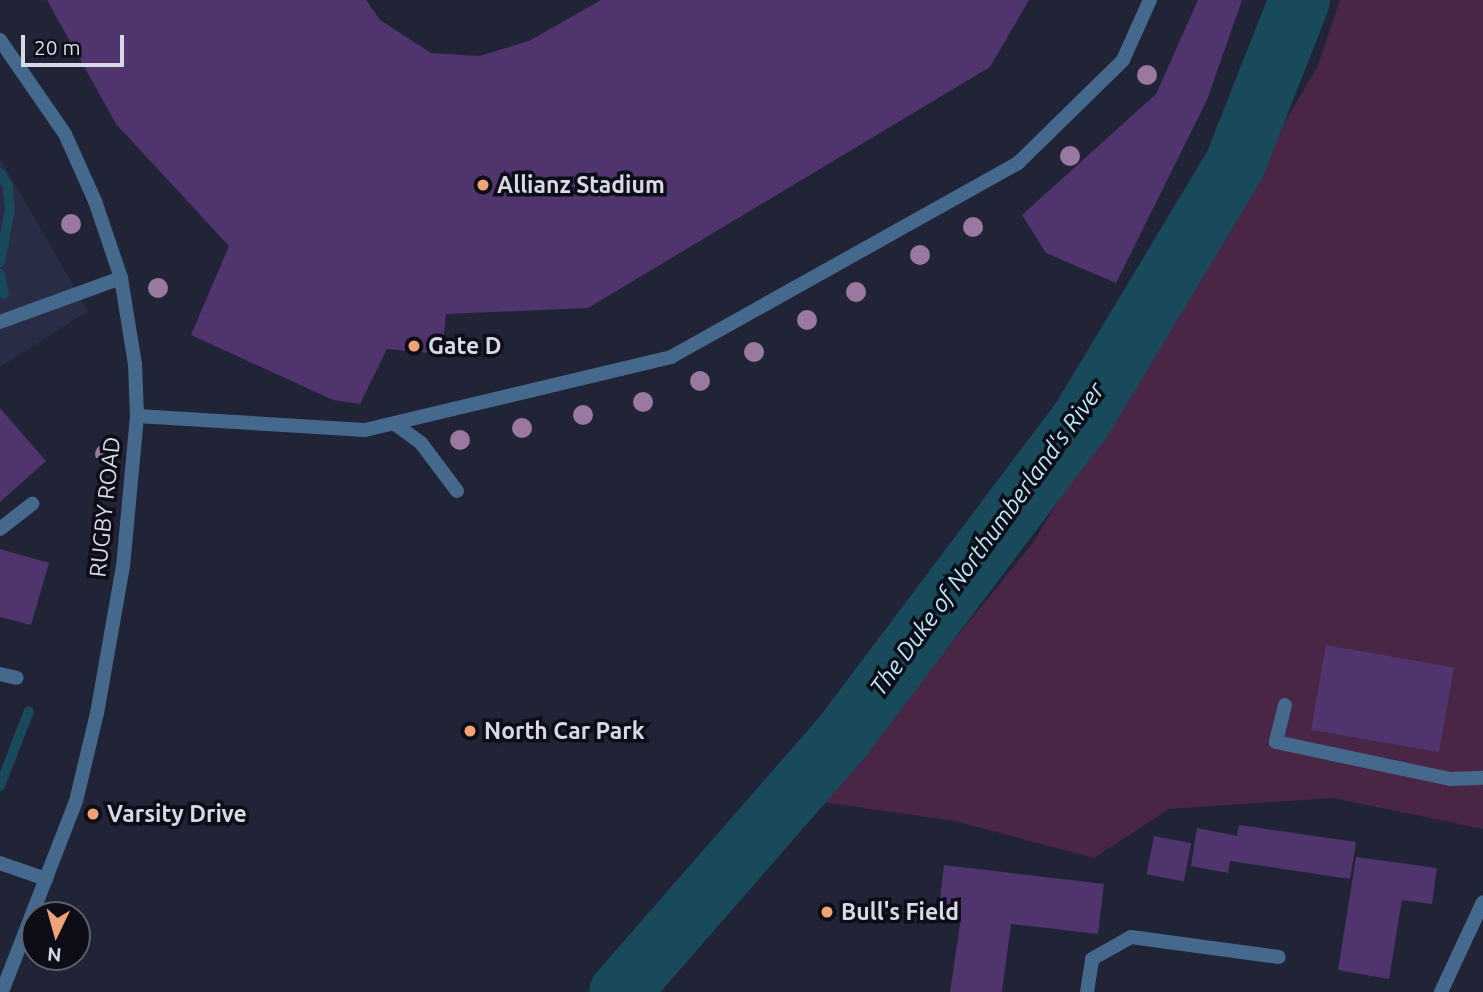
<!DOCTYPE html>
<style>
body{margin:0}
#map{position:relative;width:1483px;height:992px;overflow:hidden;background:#212336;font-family:Ubuntu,sans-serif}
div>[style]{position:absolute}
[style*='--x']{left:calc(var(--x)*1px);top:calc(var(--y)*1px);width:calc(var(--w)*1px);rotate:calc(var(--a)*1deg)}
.built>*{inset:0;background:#282c45}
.green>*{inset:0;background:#492646}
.stream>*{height:10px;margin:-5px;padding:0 5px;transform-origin:5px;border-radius:5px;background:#184a5b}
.river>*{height:61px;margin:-30.5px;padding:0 30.5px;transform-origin:30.5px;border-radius:30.5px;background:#184a5b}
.building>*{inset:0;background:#4f346e;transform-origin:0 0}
.service>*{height:14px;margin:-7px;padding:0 7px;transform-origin:7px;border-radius:7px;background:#45688d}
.minor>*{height:14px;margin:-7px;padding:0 7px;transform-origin:7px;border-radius:7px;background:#45688d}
.tertiary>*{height:14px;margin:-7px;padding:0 7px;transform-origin:7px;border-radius:7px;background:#45688d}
.trees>*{width:20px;height:20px;margin:-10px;border-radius:50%;background:#9a78a0}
.dots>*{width:19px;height:19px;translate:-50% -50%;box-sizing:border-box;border:4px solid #0c0d16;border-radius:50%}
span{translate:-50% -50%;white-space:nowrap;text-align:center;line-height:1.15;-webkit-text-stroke:7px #0c0d16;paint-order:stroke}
.poi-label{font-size:23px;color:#d7d9e6;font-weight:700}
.left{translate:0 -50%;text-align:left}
.street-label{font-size:23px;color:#d7d9e6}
.water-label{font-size:24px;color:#bae6f7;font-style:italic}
.north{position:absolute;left:21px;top:901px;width:70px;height:70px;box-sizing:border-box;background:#0c0d16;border:2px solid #5d5f69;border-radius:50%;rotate:185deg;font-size:19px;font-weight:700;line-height:28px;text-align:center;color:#d7d9e6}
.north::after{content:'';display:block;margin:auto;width:24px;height:32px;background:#efa377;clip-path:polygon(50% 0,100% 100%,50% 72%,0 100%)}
.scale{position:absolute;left:21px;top:35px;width:103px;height:32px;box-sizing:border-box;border:4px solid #d7d9e6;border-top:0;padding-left:9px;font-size:21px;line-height:24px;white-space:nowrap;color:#d7d9e6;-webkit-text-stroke:5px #0c0d16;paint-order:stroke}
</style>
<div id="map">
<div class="built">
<i style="clip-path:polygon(0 158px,88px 311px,0 367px)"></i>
</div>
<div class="green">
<i style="clip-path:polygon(1340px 0,1483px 0,1483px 829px,1333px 798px,1169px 809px,1094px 858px,955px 821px,822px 802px,1033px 543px,1318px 66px)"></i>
</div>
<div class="stream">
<i style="--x:0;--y:173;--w:16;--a:60"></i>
<i style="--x:8;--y:187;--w:22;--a:85"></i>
<i style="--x:10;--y:209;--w:54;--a:100.7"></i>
<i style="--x:0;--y:274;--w:20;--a:79"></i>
<i style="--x:0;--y:786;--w:80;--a:-68.9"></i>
</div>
<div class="river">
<i style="--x:619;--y:992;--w:341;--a:-48.9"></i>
<i style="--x:843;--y:735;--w:393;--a:-53"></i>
<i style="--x:1080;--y:421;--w:299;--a:-59"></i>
<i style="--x:1234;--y:165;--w:177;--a:-68.5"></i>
</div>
<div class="building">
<i style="clip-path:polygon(47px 0,366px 0,380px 20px,431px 53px,479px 56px,529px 41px,601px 0,1029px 0,990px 67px,588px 308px,446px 314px,442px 354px,387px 349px,360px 404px,333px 400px,191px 335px,229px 246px,116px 124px)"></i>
<i style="clip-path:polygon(1198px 0,1242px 0,1207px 100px,1116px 283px,1046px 253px,1022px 215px,1156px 94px)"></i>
<i style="clip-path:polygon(0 408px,46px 461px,0 502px)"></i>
<i style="clip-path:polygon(0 549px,49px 563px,31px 625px,0 617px)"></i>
<i style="left:1326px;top:645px;width:130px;height:86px;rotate:10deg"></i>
<i style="clip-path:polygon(1239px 825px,1356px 842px,1350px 879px,1230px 861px,1228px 873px,1191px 866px,1197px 828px,1237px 836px)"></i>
<i style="left:1154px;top:836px;width:38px;height:39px;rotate:11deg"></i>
<i style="clip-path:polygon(1356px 857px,1437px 868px,1432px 904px,1402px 900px,1389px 979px,1338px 970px)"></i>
<i style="clip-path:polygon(944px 865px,1104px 884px,1098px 934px,1011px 924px,1002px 992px,950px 992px,961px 918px,938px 915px)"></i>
</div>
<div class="service">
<i style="--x:0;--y:322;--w:129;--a:-20"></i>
<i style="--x:137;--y:416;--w:228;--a:3.5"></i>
<i style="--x:365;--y:430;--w:315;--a:-13.4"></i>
<i style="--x:671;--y:357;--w:398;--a:-29.2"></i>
<i style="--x:1018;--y:163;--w:147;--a:-44.4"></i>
<i style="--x:1123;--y:60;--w:66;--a:-65.8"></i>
<i style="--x:395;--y:424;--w:32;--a:36"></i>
<i style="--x:421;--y:443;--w:60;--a:53.1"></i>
<i style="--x:0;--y:529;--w:41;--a:-38"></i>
<i style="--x:0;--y:674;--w:17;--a:13"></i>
<i style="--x:1285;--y:705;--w:38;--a:104"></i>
<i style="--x:1276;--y:742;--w:178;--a:12"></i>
<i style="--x:1450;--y:779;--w:33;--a:-2"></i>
<i style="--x:1441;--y:992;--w:99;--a:-65"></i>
</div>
<div class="minor">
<i style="--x:0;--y:863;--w:49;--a:19.2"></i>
<i style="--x:1087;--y:992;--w:33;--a:-81"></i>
<i style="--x:1092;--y:959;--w:45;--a:-29.4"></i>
<i style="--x:1131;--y:937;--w:149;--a:7.7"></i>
</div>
<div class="tertiary">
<i style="--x:0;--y:40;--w:114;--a:55.3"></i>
<i style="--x:65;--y:134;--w:73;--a:65.9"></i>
<i style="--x:95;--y:201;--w:81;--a:71.3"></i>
<i style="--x:121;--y:278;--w:87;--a:80.8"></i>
<i style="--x:135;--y:364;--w:52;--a:87.8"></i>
<i style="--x:137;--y:416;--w:151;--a:95.3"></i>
<i style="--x:123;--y:566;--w:149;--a:100"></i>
<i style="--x:97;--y:713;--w:90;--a:103.4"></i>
<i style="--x:76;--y:801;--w:205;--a:111.2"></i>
</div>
<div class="trees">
<i style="left:1147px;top:75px"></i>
<i style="left:1070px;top:156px"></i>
<i style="left:71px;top:224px"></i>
<i style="left:973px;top:227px"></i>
<i style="left:920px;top:255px"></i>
<i style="left:158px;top:288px"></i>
<i style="left:856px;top:292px"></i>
<i style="left:807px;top:320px"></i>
<i style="left:754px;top:352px"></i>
<i style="left:700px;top:381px"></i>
<i style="left:643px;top:402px"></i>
<i style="left:583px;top:415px"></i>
<i style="left:522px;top:428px"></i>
<i style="left:460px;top:440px"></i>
<i style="left:105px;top:454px"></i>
</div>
<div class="dots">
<i style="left:483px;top:185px;background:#efa377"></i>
<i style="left:414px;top:346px;background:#efa377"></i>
<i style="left:470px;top:731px;background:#efa377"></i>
<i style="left:93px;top:814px;background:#efa377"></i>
<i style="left:827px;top:912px;background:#efa377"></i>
</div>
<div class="poi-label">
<span class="left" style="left:497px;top:185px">Allianz Stadium</span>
<span class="left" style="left:428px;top:346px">Gate D</span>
<span class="left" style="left:484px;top:731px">North Car Park</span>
<span class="left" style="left:107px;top:814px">Varsity Drive</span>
<span class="left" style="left:841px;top:912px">Bull's Field</span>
</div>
<div class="street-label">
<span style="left:105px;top:507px;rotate:-84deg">RUGBY ROAD</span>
</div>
<div class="water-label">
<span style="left:987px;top:539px;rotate:-54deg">The Duke of Northumberland's River</span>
</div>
<div class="north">N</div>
<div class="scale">20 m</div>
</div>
